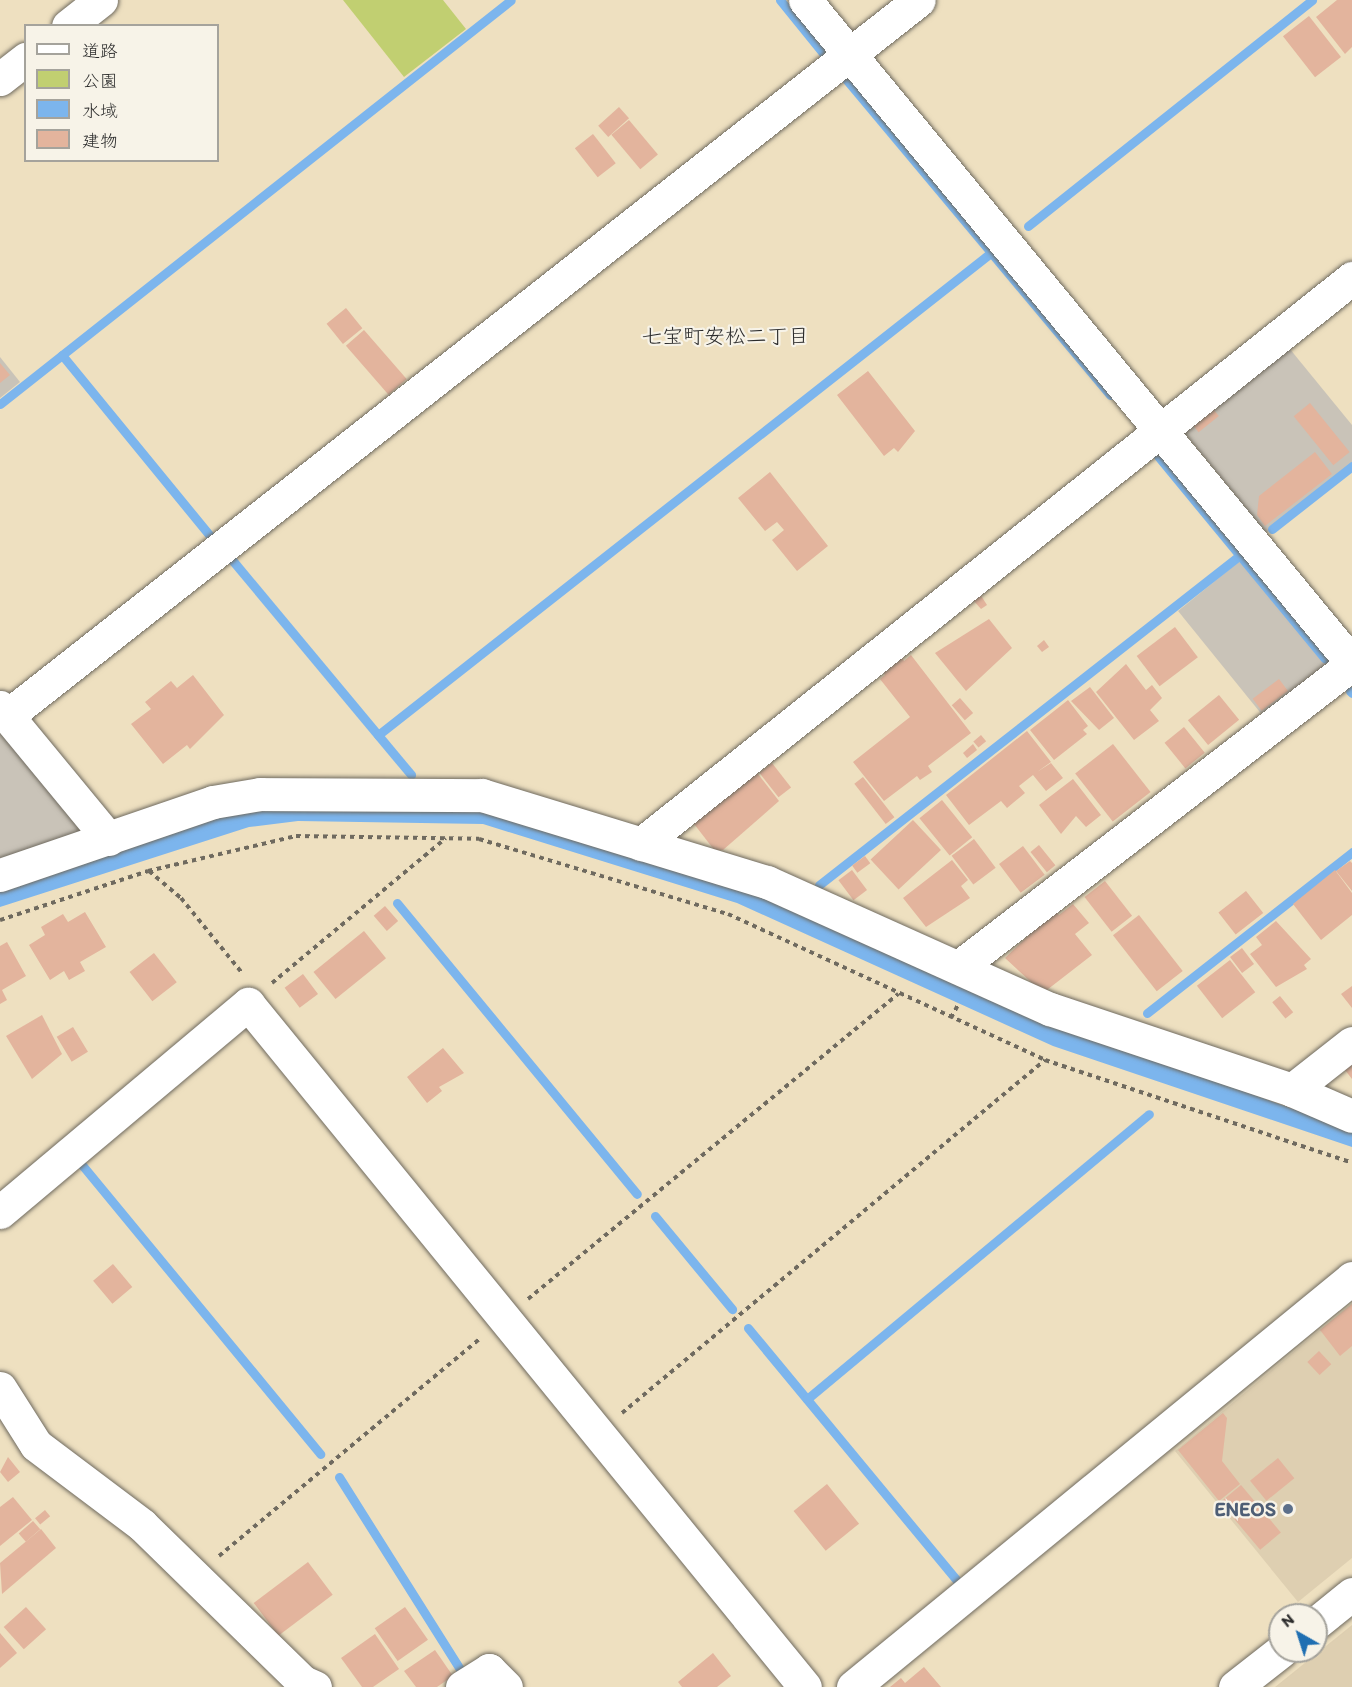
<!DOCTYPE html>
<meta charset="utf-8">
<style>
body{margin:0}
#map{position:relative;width:1352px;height:1687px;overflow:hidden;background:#eee0c0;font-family:Itim,"Klee One",sans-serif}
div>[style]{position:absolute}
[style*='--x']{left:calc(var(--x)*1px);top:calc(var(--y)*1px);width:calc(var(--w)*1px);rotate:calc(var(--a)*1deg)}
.built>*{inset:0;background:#decfb1}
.industrial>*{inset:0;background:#c9c3b8;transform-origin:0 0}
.green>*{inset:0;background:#c1cf71}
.water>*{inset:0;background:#7cb5ed}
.stream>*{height:9px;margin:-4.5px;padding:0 4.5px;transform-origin:4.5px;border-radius:4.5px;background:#7cb5ed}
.building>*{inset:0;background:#e3b49d;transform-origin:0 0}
.path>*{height:4px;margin-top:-2px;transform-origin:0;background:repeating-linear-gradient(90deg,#6f6a5f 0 4.5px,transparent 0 9px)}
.roads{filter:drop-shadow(0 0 2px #6f6a5f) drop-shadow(0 0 2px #6f6a5f)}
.minor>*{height:33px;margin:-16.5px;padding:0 16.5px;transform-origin:16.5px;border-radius:16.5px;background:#fff}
.major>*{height:33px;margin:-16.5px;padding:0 16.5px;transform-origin:16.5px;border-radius:16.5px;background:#fff}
.dots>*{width:16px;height:16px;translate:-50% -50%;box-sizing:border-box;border:3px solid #f7f3e8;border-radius:50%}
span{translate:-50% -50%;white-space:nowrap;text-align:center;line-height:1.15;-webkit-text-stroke:4.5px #f7f3e8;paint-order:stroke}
.service-label{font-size:20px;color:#4e5e75;font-weight:700}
.right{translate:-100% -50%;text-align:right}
.neighbourhood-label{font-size:21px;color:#2b2b2b}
.legend{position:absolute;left:24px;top:24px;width:195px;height:138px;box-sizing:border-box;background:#f7f3e8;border:2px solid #a5a39c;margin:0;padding:8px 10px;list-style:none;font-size:18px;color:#2b2b2b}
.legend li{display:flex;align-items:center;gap:12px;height:30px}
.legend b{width:30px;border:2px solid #a5a39c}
.north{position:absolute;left:1268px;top:1603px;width:60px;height:60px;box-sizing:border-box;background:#f7f3e8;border:2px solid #a5a39c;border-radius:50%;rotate:321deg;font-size:16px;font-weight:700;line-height:24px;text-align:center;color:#2b2b2b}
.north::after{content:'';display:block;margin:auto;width:21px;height:27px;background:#1f6fb2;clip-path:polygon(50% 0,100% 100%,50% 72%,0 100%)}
</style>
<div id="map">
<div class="built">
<i style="clip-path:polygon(1352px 1303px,1352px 1558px,1298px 1602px,1175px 1451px)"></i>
<i style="clip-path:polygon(1352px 1625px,1352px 1687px,1275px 1687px)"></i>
</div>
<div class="industrial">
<i style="clip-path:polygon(1285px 343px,1352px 425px,1352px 464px,1266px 533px,1183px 431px)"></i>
<i style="clip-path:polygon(0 357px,20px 382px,0 398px)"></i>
<i style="left:1241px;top:560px;width:136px;height:81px;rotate:51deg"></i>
<i style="clip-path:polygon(0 718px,85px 821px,79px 835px,0 862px)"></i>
</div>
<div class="green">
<i style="clip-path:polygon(343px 0,443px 0,466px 29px,404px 77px)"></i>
</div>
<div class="water">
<i style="clip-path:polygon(269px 806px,485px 806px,756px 891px,1042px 1019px,1352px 1130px,1352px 1147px,1053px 1046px,737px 903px,483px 824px,298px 821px,249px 827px,0 907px,0 887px,221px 815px)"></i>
</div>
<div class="stream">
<i style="--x:780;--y:0;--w:75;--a:51"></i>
<i style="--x:846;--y:79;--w:412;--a:50.1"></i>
<i style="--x:1028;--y:226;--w:363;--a:-38.5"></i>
<i style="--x:62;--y:355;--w:237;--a:50.7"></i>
<i style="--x:0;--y:404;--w:651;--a:-38.33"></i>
<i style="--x:1157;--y:455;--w:264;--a:50.5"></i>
<i style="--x:1272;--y:529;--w:102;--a:-38.2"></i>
<i style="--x:228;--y:555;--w:286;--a:50.2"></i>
<i style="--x:1350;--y:691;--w:3;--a:45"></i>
<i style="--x:378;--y:735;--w:776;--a:-38.2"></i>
<i style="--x:819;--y:885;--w:535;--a:-38.09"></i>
<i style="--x:397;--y:903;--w:377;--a:50.5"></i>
<i style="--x:1147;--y:1013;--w:261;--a:-38.1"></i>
<i style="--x:78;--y:1160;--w:381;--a:50.5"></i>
<i style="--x:655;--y:1216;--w:121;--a:50.4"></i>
<i style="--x:748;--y:1328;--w:328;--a:50.4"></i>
<i style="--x:807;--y:1399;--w:445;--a:-39.8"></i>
<i style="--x:339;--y:1477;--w:233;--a:57.8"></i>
<i style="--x:463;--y:1674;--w:5;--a:-37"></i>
</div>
<div class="building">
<i style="clip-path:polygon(1337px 0,1352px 0,1352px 47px,1345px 54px,1316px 17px)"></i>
<i style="left:1309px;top:16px;width:52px;height:33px;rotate:52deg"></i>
<i style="left:619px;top:107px;width:15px;height:28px;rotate:48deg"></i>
<i style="left:629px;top:120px;width:45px;height:23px;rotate:50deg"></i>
<i style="left:593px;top:134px;width:37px;height:23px;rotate:52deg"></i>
<i style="left:346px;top:308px;width:26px;height:25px;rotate:51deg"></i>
<i style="left:364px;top:330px;width:65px;height:24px;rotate:49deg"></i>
<i style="clip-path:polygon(0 363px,10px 375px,0 383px)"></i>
<i style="clip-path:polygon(868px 371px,915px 431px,898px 452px,894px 448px,884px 456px,837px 395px)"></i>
<i style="left:1310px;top:403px;width:63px;height:21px;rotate:51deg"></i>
<i style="left:1210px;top:405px;width:14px;height:26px;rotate:51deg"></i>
<i style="clip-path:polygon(1315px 452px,1332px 474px,1265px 526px,1257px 515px,1259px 496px)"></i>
<i style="clip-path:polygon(770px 472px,828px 546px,797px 571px,772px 540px,784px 530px,777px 522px,765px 531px,738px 498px)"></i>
<i style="clip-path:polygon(980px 594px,987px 605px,981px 609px,973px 600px)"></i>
<i style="clip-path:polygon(989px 619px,1012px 648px,966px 691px,935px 653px)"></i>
<i style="left:1175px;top:627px;width:38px;height:48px;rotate:53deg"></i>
<i style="clip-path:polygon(1044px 640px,1049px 647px,1042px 652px,1037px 646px)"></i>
<i style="clip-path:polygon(899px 653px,904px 661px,911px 655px,971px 733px,928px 766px,932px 772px,920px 780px,917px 776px,884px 801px,853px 762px,910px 717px,880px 679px,885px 675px,880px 668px)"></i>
<i style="clip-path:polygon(1126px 664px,1146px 690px,1152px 685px,1162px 698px,1150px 710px,1159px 721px,1134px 740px,1096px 692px)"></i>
<i style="clip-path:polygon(193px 675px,224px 715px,190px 749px,187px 745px,163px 764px,131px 724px,151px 709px,145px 702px,171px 681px,177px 688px)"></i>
<i style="left:1279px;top:679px;width:15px;height:33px;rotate:53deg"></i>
<i style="clip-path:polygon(1090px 687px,1114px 718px,1099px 730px,1071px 701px)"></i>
<i style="left:1219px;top:695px;width:32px;height:40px;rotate:51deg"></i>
<i style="left:960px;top:698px;width:20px;height:11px;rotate:49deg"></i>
<i style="clip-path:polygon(1068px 700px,1088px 726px,1083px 730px,1087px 734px,1054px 760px,1030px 730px)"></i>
<i style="left:1184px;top:727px;width:33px;height:25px;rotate:51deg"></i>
<i style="clip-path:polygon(1027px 731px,1051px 762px,1037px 772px,1051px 763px,1063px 778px,1046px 791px,1033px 775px,1019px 786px,1025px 793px,1007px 808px,1001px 801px,969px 825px,946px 795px)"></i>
<i style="left:981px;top:735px;width:8px;height:10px;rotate:50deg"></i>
<i style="clip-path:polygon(973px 744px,977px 750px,967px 758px,963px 753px)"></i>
<i style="left:1113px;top:744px;width:61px;height:48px;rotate:52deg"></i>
<i style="left:772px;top:763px;width:31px;height:16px;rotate:52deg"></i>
<i style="clip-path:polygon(755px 770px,779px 801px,723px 850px,715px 851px,691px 820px)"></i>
<i style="left:863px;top:777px;width:51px;height:11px;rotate:52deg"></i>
<i style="clip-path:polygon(1073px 779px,1101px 815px,1086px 827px,1076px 816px,1061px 834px,1039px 805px)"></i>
<i style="left:942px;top:800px;width:48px;height:29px;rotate:51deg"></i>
<i style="left:913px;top:820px;width:41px;height:58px;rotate:47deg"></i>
<i style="left:974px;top:839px;width:36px;height:28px;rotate:53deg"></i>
<i style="left:1039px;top:845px;width:26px;height:11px;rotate:51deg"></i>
<i style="left:1023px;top:846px;width:36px;height:30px;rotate:53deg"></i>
<i style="left:865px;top:856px;width:9px;height:16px;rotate:54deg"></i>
<i style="clip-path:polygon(952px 860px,968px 880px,961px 886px,970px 898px,926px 927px,903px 898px)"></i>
<i style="clip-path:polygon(1350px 861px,1352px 863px,1352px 891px,1336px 871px)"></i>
<i style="left:852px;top:870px;width:25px;height:17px;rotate:53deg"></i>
<i style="clip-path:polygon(1335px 870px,1352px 893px,1352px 915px,1321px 940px,1293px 904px)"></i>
<i style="left:1105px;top:881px;width:44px;height:26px;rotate:52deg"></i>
<i style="left:1246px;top:891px;width:28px;height:35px;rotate:52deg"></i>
<i style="clip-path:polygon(1073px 904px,1089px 923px,1075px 934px,1092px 955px,1043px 993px,1005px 958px,1055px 910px,1059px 915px)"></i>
<i style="left:385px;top:906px;width:20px;height:15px;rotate:49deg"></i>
<i style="clip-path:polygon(85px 912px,106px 947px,80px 962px,85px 971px,69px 980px,64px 971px,50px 980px,29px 945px,45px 935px,41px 927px,63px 914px,68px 922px)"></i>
<i style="left:1139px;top:915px;width:71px;height:33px;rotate:52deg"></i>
<i style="clip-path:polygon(1276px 921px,1311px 959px,1304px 965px,1307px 969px,1276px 987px,1250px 954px,1262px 945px,1256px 937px)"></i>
<i style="left:364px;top:931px;width:35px;height:65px;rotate:51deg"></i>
<i style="clip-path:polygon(7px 942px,26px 976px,2px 990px,7px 1000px,0 1004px,0 946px)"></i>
<i style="left:1242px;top:948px;width:20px;height:15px;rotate:53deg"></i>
<i style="left:154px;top:953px;width:37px;height:31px;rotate:52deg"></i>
<i style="left:1230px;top:960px;width:41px;height:42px;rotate:52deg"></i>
<i style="left:303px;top:974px;width:25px;height:23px;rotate:53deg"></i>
<i style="clip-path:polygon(1352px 986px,1352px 1008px,1341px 994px)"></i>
<i style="left:1280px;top:996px;width:21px;height:10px;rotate:51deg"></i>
<i style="clip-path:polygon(42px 1015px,62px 1054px,32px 1079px,6px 1036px)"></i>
<i style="left:73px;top:1027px;width:29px;height:19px;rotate:59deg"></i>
<i style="clip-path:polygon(443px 1048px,464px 1073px,439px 1087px,442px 1091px,427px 1103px,407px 1077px)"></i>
<i style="clip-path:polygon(1352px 1058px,1352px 1079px,1342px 1066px)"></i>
<i style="left:113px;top:1264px;width:30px;height:26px;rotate:50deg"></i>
<i style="clip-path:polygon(1352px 1304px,1352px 1346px,1340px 1356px,1320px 1330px)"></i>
<i style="left:1319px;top:1351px;width:18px;height:16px;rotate:47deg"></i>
<i style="clip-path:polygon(1223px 1413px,1227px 1418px,1222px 1461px,1240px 1484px,1219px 1501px,1178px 1450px)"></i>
<i style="clip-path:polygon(8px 1457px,20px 1472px,8px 1482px,0 1472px)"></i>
<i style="left:1278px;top:1458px;width:26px;height:36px;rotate:51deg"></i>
<i style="left:827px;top:1484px;width:51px;height:43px;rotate:51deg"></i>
<i style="left:1241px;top:1485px;width:62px;height:27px;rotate:50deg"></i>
<i style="clip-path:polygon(13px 1497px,32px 1520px,0 1546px,0 1507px)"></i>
<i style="left:45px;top:1510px;width:8px;height:13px;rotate:50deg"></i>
<i style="left:33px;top:1521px;width:11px;height:19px;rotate:49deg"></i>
<i style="clip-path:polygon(41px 1529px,56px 1548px,2px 1594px,0 1563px)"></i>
<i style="left:308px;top:1562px;width:41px;height:68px;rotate:53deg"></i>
<i style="left:26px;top:1607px;width:30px;height:30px;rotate:48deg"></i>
<i style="left:405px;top:1607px;width:40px;height:37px;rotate:55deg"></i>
<i style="clip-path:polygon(0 1633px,17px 1653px,0 1668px)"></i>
<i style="clip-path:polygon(375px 1634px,399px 1669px,373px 1687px,362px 1687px,341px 1658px)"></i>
<i style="clip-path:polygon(435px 1650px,453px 1676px,437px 1687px,416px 1687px,404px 1671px)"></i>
<i style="clip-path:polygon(713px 1653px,731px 1676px,717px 1687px,682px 1687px,678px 1682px)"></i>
<i style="clip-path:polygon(924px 1667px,941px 1687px,890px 1687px,901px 1678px,905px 1683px)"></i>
</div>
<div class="path">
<i style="--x:149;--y:871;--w:42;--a:40.2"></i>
<i style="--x:181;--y:898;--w:98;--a:50.8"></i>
<i style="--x:0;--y:920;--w:156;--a:-18.3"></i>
<i style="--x:148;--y:871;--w:152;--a:-13.3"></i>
<i style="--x:296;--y:836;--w:183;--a:0.9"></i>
<i style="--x:479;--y:839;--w:260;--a:16.8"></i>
<i style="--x:728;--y:914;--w:349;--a:24.7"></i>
<i style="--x:1045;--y:1060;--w:324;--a:18.5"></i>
<i style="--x:272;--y:983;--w:226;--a:-39.8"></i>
<i style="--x:951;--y:1018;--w:17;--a:-62"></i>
<i style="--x:528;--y:1299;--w:480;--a:-39.5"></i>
<i style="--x:622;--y:1413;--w:551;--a:-39.85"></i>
<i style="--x:219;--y:1556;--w:341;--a:-39.8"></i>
</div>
<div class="roads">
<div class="minor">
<i style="--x:805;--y:0;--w:860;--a:50.48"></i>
<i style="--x:68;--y:26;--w:42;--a:-38.2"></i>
<i style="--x:0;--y:79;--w:33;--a:-38"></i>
<i style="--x:0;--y:707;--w:171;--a:50.5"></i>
<i style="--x:7;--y:716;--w:1159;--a:-38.14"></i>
<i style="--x:641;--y:844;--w:909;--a:-38.52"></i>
<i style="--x:0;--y:875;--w:225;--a:-18.9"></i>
<i style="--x:213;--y:802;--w:48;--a:-9.7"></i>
<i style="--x:260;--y:794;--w:222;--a:0.3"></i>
<i style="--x:482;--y:795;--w:298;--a:17"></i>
<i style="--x:767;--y:882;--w:310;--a:24.2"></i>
<i style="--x:1050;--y:1009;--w:255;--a:18.5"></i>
<i style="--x:1292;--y:1090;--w:76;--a:-38.1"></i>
<i style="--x:960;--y:966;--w:495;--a:-37.6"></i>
<i style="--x:1292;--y:1090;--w:65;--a:23.4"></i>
<i style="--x:0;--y:1212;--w:324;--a:-40"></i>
<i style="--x:248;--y:1004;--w:881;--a:50.8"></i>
<i style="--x:0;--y:1388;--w:67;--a:57.7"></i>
<i style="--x:36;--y:1445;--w:133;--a:37"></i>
<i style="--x:142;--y:1525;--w:225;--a:44.3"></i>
<i style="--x:303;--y:1682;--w:13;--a:23"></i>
<i style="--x:462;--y:1687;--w:32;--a:-32"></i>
<i style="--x:489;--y:1670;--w:24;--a:45"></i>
<i style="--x:853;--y:1687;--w:645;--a:-39.34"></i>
</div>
<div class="major">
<i style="--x:1316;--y:1623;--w:46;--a:-38.9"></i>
<i style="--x:1235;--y:1687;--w:58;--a:-38"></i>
</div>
</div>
<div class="dots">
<i style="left:1288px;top:1509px;background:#5c6f8a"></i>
</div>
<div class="service-label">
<span class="right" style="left:1276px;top:1509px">ENEOS</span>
</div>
<div class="neighbourhood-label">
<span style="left:725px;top:336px">七宝町安松二丁目</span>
</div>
<ul class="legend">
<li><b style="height:8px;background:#fff"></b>道路</li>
<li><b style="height:16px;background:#c1cf71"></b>公園</li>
<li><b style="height:16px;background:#7cb5ed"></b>水域</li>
<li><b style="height:16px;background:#e3b49d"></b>建物</li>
</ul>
<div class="north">N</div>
</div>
